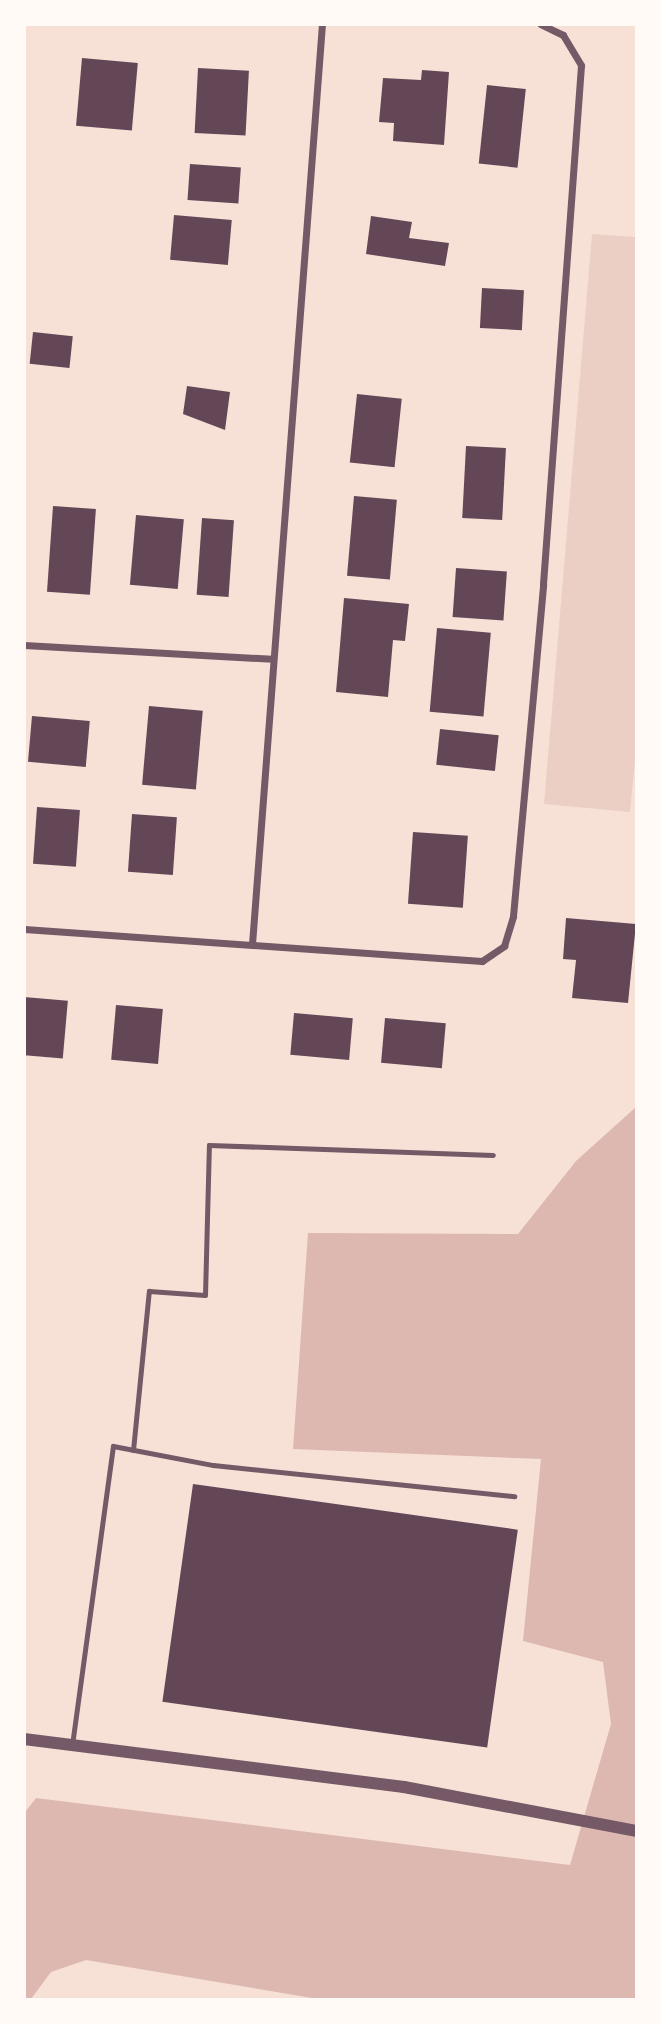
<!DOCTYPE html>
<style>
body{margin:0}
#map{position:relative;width:661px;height:2024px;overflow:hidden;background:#f7e1d7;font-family:"Golos Text",sans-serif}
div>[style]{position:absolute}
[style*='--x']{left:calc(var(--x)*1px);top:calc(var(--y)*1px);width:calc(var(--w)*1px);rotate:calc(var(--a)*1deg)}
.green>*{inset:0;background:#ebcfc5}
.water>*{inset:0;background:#dcb8b0}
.building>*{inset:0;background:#644757;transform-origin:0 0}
.service>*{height:5px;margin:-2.5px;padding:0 2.5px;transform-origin:2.5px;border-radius:2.5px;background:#755966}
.minor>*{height:7px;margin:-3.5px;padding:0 3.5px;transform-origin:3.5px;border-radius:3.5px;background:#755966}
.tertiary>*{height:12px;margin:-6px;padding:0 6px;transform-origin:6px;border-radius:6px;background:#755966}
span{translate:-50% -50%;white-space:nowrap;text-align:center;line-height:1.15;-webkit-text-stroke:5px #fffaf5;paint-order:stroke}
.frame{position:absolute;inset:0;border:26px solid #fffaf5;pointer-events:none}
</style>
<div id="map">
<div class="green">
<i style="clip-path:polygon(592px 234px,636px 237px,636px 750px,630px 812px,544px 804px)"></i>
</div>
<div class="water">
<i style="clip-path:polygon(636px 1107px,636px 1999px,318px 1999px,86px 1960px,51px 1972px,31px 1999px,25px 2000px,25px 1812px,36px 1798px,570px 1865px,611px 1724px,603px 1662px,523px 1641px,541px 1459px,293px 1449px,308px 1233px,518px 1234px,576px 1161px)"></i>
</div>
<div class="building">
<i style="left:82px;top:58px;width:56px;height:68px;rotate:5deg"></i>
<i style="left:198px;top:68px;width:51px;height:65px;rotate:3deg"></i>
<i style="clip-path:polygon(422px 70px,449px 72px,444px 145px,393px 141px,394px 123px,379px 122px,383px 78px,421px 80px)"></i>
<i style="left:487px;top:85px;width:39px;height:79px;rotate:6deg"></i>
<i style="left:190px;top:164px;width:51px;height:36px;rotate:4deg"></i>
<i style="left:174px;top:215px;width:58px;height:45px;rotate:5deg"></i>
<i style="clip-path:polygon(371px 216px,412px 222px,409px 238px,449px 243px,445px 266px,366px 254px)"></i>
<i style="left:482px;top:288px;width:42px;height:40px;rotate:3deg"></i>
<i style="left:33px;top:332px;width:40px;height:32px;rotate:6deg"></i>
<i style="clip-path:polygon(187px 386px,230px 392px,225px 430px,183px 414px)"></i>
<i style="left:357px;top:394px;width:45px;height:69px;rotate:6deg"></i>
<i style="left:466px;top:446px;width:40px;height:72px;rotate:3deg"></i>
<i style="left:354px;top:496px;width:43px;height:80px;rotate:5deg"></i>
<i style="left:53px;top:506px;width:43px;height:86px;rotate:4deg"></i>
<i style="left:136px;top:515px;width:48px;height:70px;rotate:5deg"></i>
<i style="left:202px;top:518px;width:32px;height:77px;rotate:4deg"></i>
<i style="left:456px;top:568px;width:51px;height:49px;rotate:4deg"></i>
<i style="clip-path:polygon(344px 598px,409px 604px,405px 641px,393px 640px,388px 697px,336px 692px)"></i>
<i style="left:437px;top:628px;width:54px;height:84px;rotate:5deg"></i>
<i style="left:149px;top:706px;width:54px;height:79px;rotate:5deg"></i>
<i style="left:32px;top:716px;width:58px;height:46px;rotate:5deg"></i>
<i style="left:440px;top:729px;width:59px;height:36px;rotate:6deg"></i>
<i style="left:37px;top:807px;width:43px;height:57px;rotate:4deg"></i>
<i style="left:132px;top:814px;width:45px;height:58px;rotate:4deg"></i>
<i style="left:413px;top:832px;width:55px;height:72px;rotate:4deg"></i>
<i style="clip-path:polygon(566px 918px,636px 924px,628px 1003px,572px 998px,576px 960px,563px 959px)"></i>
<i style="left:24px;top:997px;width:44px;height:58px;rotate:5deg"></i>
<i style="left:116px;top:1005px;width:47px;height:55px;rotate:5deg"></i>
<i style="left:294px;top:1013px;width:59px;height:42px;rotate:5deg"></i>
<i style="left:385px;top:1018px;width:61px;height:45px;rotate:5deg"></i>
<i style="left:193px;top:1484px;width:328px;height:220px;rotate:8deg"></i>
</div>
<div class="service">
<i style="--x:133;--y:1450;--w:160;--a:-84.3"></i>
<i style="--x:149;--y:1291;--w:56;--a:4.1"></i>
<i style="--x:205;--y:1295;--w:150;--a:-88.5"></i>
<i style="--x:209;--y:1145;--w:284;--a:2"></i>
<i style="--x:72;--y:1745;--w:302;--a:-82.2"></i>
<i style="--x:113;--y:1446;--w:102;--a:10.8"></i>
<i style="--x:213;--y:1465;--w:303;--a:5.9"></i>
</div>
<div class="minor">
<i style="--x:24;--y:645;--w:248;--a:3.2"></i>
<i style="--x:24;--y:929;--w:459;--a:4"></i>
<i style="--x:482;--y:961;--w:27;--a:-34"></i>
<i style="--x:504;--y:946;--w:31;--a:-73"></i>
<i style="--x:513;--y:916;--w:333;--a:-84.8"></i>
<i style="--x:543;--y:584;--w:520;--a:-85.81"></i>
<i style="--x:581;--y:65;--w:35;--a:-121"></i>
<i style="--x:563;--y:35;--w:25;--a:-154"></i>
<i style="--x:252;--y:944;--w:923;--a:-85.65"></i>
</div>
<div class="tertiary">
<i style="--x:24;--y:1739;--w:383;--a:7.2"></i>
<i style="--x:404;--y:1787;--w:236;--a:10.7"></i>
</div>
<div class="frame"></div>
</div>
